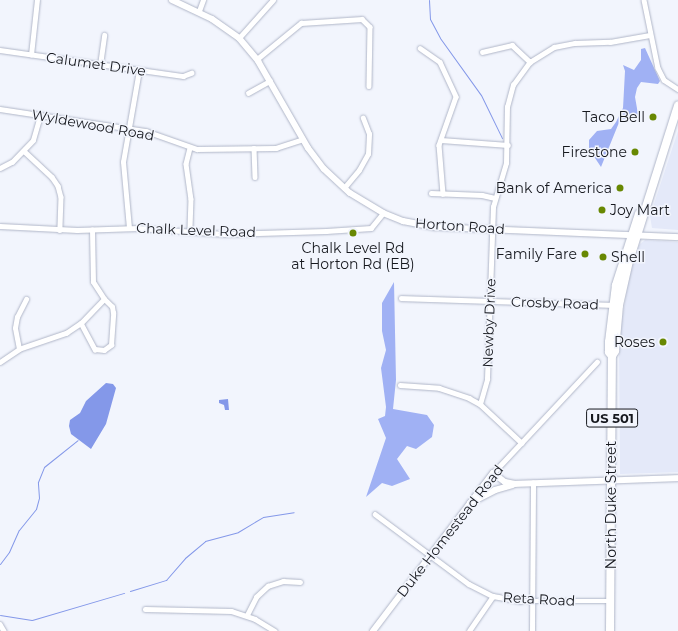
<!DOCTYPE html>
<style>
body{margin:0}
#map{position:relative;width:678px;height:631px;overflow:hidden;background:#f2f5fd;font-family:Montserrat,sans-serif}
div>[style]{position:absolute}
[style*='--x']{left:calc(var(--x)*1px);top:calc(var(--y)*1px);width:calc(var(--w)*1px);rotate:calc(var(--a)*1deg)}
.built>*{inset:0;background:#e4e9f9}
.forest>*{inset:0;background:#a0b1f4}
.water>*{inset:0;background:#8498e9}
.stream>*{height:1px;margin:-0.5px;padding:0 0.5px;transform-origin:0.5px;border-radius:0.5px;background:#8498e9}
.roads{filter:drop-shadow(0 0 1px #b0b6c8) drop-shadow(0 0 1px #b0b6c8)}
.minor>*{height:4.5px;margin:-2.25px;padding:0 2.25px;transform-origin:2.25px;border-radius:2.25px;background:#fff}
.tertiary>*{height:6px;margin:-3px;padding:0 3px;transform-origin:3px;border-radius:3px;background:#fff}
.trunk>*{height:8px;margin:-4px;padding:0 4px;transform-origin:4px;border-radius:4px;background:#fff}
.dots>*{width:11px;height:11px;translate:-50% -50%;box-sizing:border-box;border:2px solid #f2f5fd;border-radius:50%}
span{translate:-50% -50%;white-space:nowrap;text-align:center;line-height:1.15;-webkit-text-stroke:3px #f2f5fd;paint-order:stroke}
.shield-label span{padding:1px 3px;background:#f2f5fd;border:1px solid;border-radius:3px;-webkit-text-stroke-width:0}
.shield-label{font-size:13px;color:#17191f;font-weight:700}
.street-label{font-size:14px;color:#17191f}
.poi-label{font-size:14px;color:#17191f}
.right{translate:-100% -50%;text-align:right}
.left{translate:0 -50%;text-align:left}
</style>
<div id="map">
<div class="built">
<i style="clip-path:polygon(678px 131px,678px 230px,652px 228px,650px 216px)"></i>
<i style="clip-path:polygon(645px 240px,678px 242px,678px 472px,620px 474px,619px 337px,629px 278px,639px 245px)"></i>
</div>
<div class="forest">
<i style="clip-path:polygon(645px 48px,660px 81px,658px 84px,641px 82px,637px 88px,635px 97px,638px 114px,636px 117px,620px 120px,601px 167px,589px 149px,589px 140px,597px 131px,611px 129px,616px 122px,623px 108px,625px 71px,623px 65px,634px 70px,641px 60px,641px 49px)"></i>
<i style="clip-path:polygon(394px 282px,396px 380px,393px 409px,427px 415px,434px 425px,432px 437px,416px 449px,407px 446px,397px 459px,410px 479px,392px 486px,382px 483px,366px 497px,386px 438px,378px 419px,385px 416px,386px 407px,381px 368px,386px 350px,382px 331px,382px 303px)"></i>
</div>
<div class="water">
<i style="clip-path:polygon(106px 383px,113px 384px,116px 388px,106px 424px,91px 449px,71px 434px,69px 426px,70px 420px,80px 413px,86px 401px)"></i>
<i style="clip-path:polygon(228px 399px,229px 410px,225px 410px,224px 405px,219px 403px,219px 400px)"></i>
</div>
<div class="stream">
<i style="--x:429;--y:0;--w:19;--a:87"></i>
<i style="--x:430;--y:19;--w:21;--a:62"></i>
<i style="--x:440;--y:38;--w:70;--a:54.3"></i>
<i style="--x:481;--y:95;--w:48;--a:64"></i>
<i style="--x:0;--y:564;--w:15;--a:-53"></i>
<i style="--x:9;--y:552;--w:24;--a:-66"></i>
<i style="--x:19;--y:530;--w:27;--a:-51"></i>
<i style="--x:36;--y:509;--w:11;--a:-75"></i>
<i style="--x:39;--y:498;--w:16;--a:-94"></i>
<i style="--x:38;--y:482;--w:16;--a:-68"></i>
<i style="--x:44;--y:467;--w:43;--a:-38.5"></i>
<i style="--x:130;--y:591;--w:38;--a:-17"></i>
<i style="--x:166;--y:580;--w:29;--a:-49"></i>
<i style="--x:185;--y:558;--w:26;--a:-40"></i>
<i style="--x:205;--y:541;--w:34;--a:-15"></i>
<i style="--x:238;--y:532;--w:29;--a:-31"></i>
<i style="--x:263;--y:517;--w:31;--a:-9"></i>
<i style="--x:0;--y:615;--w:32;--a:9"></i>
<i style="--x:32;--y:620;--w:96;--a:-16.4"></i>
</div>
<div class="roads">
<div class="minor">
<i style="--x:644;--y:0;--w:69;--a:78.4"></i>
<i style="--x:658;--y:68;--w:13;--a:63"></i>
<i style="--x:664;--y:80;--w:17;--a:33"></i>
<i style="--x:199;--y:11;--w:12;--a:-70"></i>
<i style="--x:239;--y:38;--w:51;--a:-48.2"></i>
<i style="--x:420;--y:48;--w:24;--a:35"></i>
<i style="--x:440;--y:62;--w:38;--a:65"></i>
<i style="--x:456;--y:97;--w:51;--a:109.5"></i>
<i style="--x:439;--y:145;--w:49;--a:85.3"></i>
<i style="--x:0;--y:50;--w:185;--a:8.1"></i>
<i style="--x:183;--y:76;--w:9;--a:-21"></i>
<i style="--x:482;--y:52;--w:31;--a:-13"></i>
<i style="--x:512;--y:45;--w:25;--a:43"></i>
<i style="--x:31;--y:55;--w:55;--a:-83.8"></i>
<i style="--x:257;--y:59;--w:57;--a:-39.3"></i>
<i style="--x:301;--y:23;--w:61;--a:-3.8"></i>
<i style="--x:362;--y:19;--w:11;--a:45"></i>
<i style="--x:370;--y:27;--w:59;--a:91"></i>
<i style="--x:100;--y:65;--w:30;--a:-82"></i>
<i style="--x:248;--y:93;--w:25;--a:-29"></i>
<i style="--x:0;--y:109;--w:148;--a:8.6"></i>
<i style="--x:146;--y:131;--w:54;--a:19.4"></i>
<i style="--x:197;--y:149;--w:79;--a:-0.7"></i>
<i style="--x:276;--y:148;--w:28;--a:-18"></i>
<i style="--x:441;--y:140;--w:67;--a:4.3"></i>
<i style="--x:190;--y:148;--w:16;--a:104"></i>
<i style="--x:186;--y:164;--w:35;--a:82"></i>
<i style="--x:191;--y:199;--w:32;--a:92"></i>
<i style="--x:254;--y:148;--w:29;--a:88"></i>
<i style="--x:24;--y:151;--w:38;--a:43"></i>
<i style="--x:52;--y:177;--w:11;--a:56"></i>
<i style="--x:58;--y:186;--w:11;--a:75"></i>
<i style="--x:61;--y:197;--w:33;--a:92"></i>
<i style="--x:0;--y:168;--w:13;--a:-27"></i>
<i style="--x:12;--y:162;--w:30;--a:-46"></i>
<i style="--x:33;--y:140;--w:26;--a:-74"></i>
<i style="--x:344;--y:188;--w:23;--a:-50"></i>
<i style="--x:359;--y:170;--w:18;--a:-61"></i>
<i style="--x:368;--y:154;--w:20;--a:-87"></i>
<i style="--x:369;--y:134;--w:17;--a:-111"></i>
<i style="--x:431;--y:193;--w:51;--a:2.2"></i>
<i style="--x:482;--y:195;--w:13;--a:13"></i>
<i style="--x:0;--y:226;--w:77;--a:3"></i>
<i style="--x:77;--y:230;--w:61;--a:-1.9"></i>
<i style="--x:138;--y:228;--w:87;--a:3.9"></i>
<i style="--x:225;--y:234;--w:101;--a:-1.7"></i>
<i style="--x:326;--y:231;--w:45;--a:-3.8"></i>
<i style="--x:371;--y:228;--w:19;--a:-51"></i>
<i style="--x:129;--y:228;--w:66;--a:-95.2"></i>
<i style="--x:123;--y:162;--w:93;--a:-80.1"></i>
<i style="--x:401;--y:298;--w:212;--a:1.9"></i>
<i style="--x:81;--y:323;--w:30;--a:62"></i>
<i style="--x:95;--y:349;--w:9;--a:6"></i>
<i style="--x:104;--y:350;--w:9;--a:-36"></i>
<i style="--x:111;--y:345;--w:32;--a:-86"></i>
<i style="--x:113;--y:313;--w:6;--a:-99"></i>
<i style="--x:112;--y:307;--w:11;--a:-135"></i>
<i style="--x:19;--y:349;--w:21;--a:-101"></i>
<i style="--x:15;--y:328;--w:11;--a:-80"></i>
<i style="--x:17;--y:317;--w:20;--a:-63"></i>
<i style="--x:0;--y:362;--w:23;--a:-34"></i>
<i style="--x:19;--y:349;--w:50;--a:-18.8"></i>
<i style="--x:66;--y:333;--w:18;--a:-34"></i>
<i style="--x:81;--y:323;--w:33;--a:-46"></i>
<i style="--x:104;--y:299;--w:20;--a:-123"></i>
<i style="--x:93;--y:282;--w:52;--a:-91.1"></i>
<i style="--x:400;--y:385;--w:39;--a:4"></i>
<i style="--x:439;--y:388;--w:32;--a:18"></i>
<i style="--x:469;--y:398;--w:13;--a:29"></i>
<i style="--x:480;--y:404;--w:57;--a:42.9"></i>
<i style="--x:480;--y:404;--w:26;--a:-74"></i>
<i style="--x:487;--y:379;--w:172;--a:-88"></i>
<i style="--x:493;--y:207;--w:46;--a:-73.5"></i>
<i style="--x:506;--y:163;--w:56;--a:-89"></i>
<i style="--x:507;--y:107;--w:23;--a:-75"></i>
<i style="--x:513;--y:85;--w:29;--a:-54"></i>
<i style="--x:530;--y:62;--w:28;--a:-32"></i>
<i style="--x:554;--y:47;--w:21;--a:-11"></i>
<i style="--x:575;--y:43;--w:35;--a:-2"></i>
<i style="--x:610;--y:42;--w:40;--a:-10"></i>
<i style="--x:493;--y:473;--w:152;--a:-46.9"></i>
<i style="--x:375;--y:514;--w:117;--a:36.7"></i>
<i style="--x:469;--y:584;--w:27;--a:27"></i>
<i style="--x:493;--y:596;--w:28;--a:10"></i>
<i style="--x:521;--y:601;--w:90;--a:0"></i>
<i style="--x:145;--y:609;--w:86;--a:1.3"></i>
<i style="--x:231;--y:611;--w:25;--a:18"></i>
<i style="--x:255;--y:619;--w:23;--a:31"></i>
<i style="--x:247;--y:615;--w:20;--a:-63"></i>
<i style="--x:256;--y:597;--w:16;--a:-43"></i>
<i style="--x:268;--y:586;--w:16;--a:-18"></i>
<i style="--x:283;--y:581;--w:17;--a:3"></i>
<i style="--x:0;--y:624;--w:8;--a:60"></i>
<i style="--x:469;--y:631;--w:42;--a:-55.6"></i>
<i style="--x:532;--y:631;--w:148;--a:-89.6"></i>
</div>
<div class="tertiary">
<i style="--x:172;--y:0;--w:44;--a:25.4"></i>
<i style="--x:212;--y:19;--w:33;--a:35"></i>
<i style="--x:239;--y:38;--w:30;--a:50"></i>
<i style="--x:258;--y:61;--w:100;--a:60.1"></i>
<i style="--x:308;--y:148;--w:26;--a:53"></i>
<i style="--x:324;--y:169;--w:35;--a:43"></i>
<i style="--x:350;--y:193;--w:39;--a:31"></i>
<i style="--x:383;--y:213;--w:22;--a:22"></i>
<i style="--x:403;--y:221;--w:33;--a:11"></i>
<i style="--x:435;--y:227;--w:243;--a:2.4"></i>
<i style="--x:470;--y:503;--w:28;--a:-27"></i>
<i style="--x:495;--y:490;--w:18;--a:-16"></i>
<i style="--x:373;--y:631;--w:198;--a:-52.8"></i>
<i style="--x:493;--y:473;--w:15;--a:37"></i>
<i style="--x:505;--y:482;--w:10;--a:11"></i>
<i style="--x:515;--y:484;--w:163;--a:-2.1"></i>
</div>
<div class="trunk">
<i style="--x:612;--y:356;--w:5;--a:-127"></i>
<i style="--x:609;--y:352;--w:10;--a:-90"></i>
<i style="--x:609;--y:342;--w:57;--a:-83"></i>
<i style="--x:616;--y:285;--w:75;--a:-72.1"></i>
<i style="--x:610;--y:631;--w:275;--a:-89.6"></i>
<i style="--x:612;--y:356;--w:6;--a:-59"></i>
<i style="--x:615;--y:351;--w:46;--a:-85"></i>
<i style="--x:619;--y:305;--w:45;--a:-77.2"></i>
<i style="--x:629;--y:261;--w:163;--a:-72.5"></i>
</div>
</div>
<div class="dots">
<i style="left:653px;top:117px;background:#688802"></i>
<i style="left:635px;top:152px;background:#688802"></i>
<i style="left:620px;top:188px;background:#688802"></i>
<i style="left:602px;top:210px;background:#688802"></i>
<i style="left:353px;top:233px;background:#688802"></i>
<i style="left:585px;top:254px;background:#688802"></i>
<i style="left:603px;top:257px;background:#688802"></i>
<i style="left:663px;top:342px;background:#688802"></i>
</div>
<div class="shield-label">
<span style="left:612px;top:418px">US 501</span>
</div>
<div class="street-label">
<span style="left:96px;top:64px;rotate:8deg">Calumet Drive</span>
<span style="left:93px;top:125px;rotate:10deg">Wyldewood Road</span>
<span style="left:460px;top:226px;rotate:4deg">Horton Road</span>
<span style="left:196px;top:230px;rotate:2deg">Chalk Level Road</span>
<span style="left:555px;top:303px;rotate:2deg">Crosby Road</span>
<span style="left:489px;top:323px;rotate:-88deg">Newby Drive</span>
<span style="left:611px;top:505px;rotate:-90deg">North Duke Street</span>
<span style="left:450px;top:531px;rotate:-52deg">Duke Homestead Road</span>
<span style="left:539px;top:599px;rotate:3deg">Reta Road</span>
</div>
<div class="poi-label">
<span class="right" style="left:645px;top:117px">Taco Bell</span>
<span class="right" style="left:627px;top:152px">Firestone</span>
<span class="right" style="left:612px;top:188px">Bank of America</span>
<span class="left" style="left:610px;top:210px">Joy Mart</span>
<span style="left:353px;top:256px">Chalk Level Rd<br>at Horton Rd (EB)</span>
<span class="right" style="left:577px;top:254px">Family Fare</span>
<span class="left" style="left:611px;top:257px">Shell</span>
<span class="right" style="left:655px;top:342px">Roses</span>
</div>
</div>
